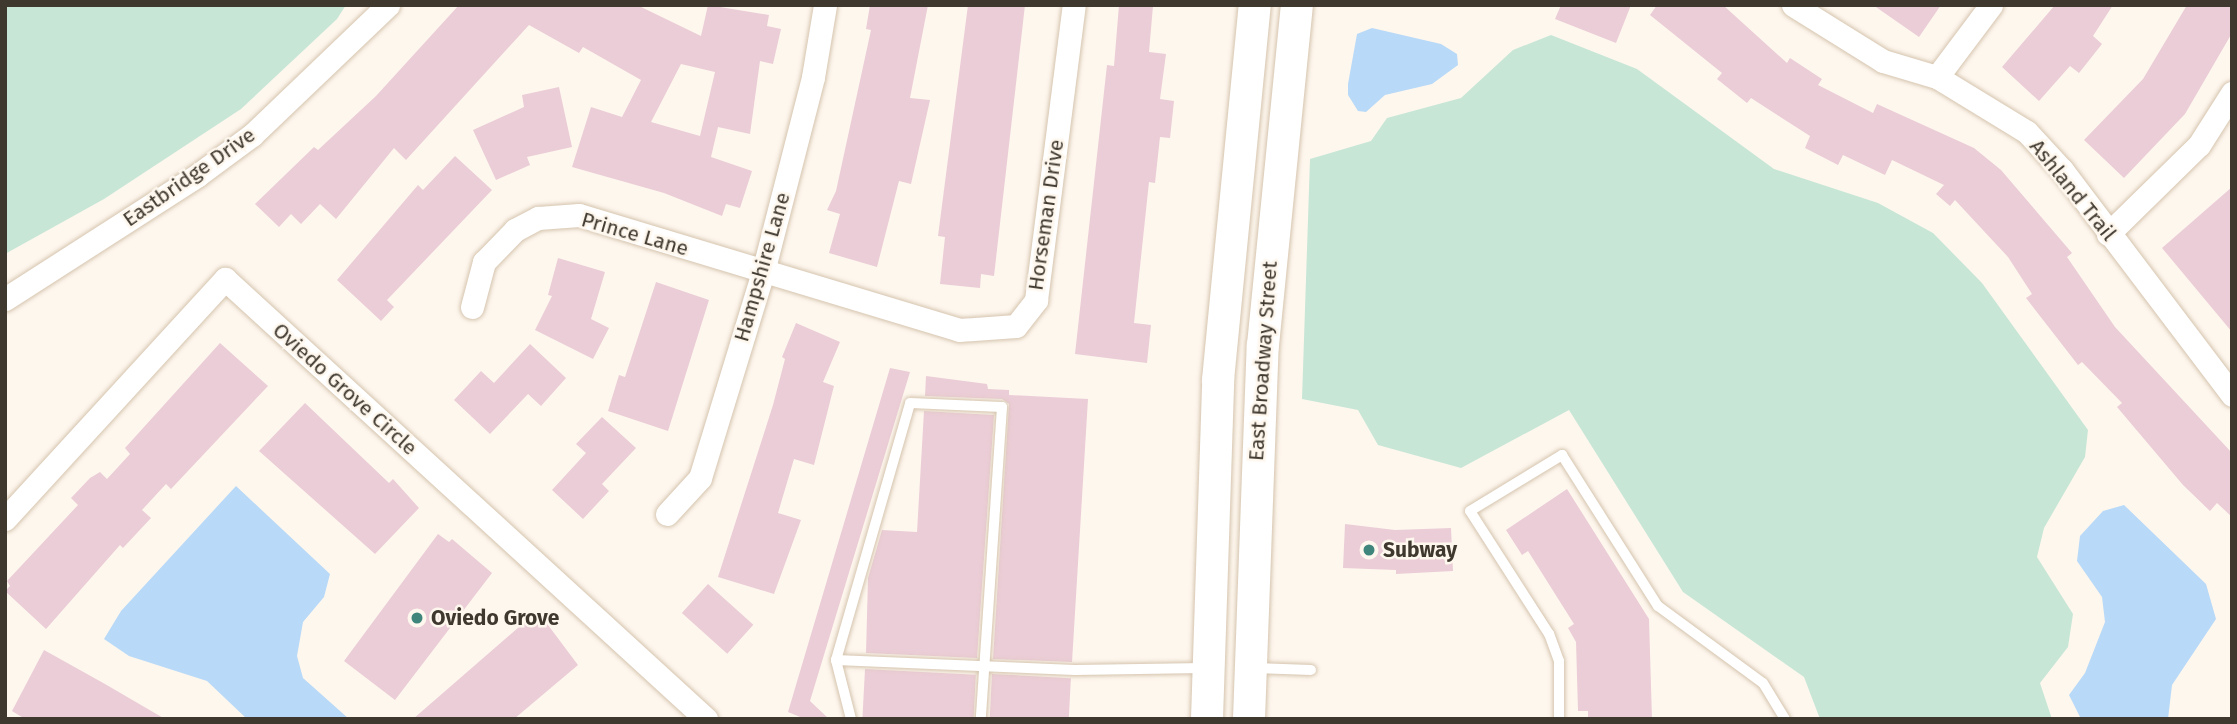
<!DOCTYPE html>
<style>
body{margin:0}
#map{position:relative;width:2237px;height:724px;overflow:hidden;background:#fef7ee;font-family:"Fira Sans",sans-serif}
div>[style]{position:absolute}
[style*='--x']{left:calc(var(--x)*1px);top:calc(var(--y)*1px);width:calc(var(--w)*1px);rotate:calc(var(--a)*1deg)}
.green>*{inset:0;background:#c7e6d6}
.water>*{inset:0;background:#b8d9f7}
.building>*{inset:0;background:#ebcdd7;transform-origin:0 0}
.roads{filter:drop-shadow(0 0 2px #d5c4ae) drop-shadow(0 0 2px #d5c4ae)}
.lane>*{height:10px;margin:-5px;padding:0 5px;transform-origin:5px;border-radius:5px;background:#fff}
.street>*{height:23px;margin:-11.5px;padding:0 11.5px;transform-origin:11.5px;border-radius:11.5px;background:#fff}
.secondary>*{height:32px;margin:-16px;padding:0 16px;transform-origin:16px;border-radius:16px;background:#fff}
.dots>*{width:19px;height:19px;translate:-50% -50%;box-sizing:border-box;border:4px solid #fef7ee;border-radius:50%}
span{translate:-50% -50%;white-space:nowrap;text-align:center;line-height:1.15;-webkit-text-stroke:5px #fef7ee;paint-order:stroke}
.street-label{font-size:21px;color:#3f382f}
.poi-label{font-size:21px;color:#3f382f;font-weight:700}
.left{translate:0 -50%;text-align:left}
.frame{position:absolute;inset:0;border:7px solid #3f382f;pointer-events:none}
</style>
<div id="map">
<div class="green">
<i style="clip-path:polygon(5px 5px,346px 5px,337px 19px,241px 109px,104px 199px,5px 254px)"></i>
<i style="clip-path:polygon(1551px 35px,1637px 69px,1774px 169px,1878px 203px,1933px 233px,1982px 283px,2088px 430px,2085px 457px,2044px 528px,2037px 557px,2073px 614px,2068px 647px,2040px 683px,2052px 719px,1820px 719px,1804px 677px,1683px 592px,1569px 410px,1461px 468px,1378px 445px,1358px 410px,1302px 399px,1310px 159px,1371px 141px,1387px 118px,1461px 98px,1513px 50px)"></i>
</div>
<div class="water">
<i style="clip-path:polygon(1372px 28px,1441px 44px,1457px 54px,1458px 65px,1432px 84px,1385px 95px,1366px 112px,1358px 111px,1348px 95px,1348px 84px,1357px 34px)"></i>
<i style="clip-path:polygon(236px 486px,330px 574px,324px 597px,303px 622px,297px 656px,303px 678px,349px 719px,247px 719px,207px 681px,129px 656px,104px 639px,121px 611px)"></i>
<i style="clip-path:polygon(2124px 505px,2206px 584px,2216px 619px,2172px 685px,2168px 719px,2081px 719px,2069px 695px,2085px 673px,2105px 622px,2102px 597px,2077px 561px,2080px 536px,2103px 511px)"></i>
</div>
<div class="building">
<i style="clip-path:polygon(evenodd,459px 5px,637px 5px,701px 36px,708px 5px,769px 15px,767px 26px,781px 29px,773px 64px,760px 61px,750px 134px,718px 127px,711px 157px,752px 171px,740px 208px,726px 204px,722px 216px,664px 193px,572px 167px,591px 107px,622px 117px,641px 80px,583px 47px,579px 53px,529px 25px,406px 160px,394px 148px,336px 219px,320px 204px,301px 224px,291px 214px,279px 227px,255px 204px,314px 147px,318px 150px,376px 96px,459px 5px,681px 64px,715px 72px,700px 136px,651px 122px,681px 64px)"></i>
<i style="clip-path:polygon(870px 5px,928px 5px,910px 98px,930px 100px,911px 184px,899px 181px,877px 267px,829px 253px,840px 214px,827px 210px,836px 191px,871px 30px,866px 29px)"></i>
<i style="clip-path:polygon(968px 5px,1025px 5px,994px 276px,981px 274px,980px 288px,940px 284px,945px 237px,938px 236px)"></i>
<i style="clip-path:polygon(1119px 5px,1153px 6px,1149px 52px,1166px 54px,1160px 99px,1174px 101px,1170px 138px,1160px 137px,1155px 183px,1149px 182px,1134px 323px,1151px 325px,1147px 363px,1075px 354px,1104px 92px,1107px 65px,1114px 66px)"></i>
<i style="clip-path:polygon(1561px 5px,1631px 5px,1616px 43px,1555px 19px)"></i>
<i style="clip-path:polygon(1657px 5px,1723px 5px,1787px 63px,1790px 58px,1822px 79px,1818px 85px,1873px 113px,1877px 104px,1974px 148px,2001px 170px,2072px 253px,2067px 257px,2115px 327px,2232px 453px,2232px 517px,2217px 503px,2210px 511px,2183px 485px,2117px 407px,2122px 403px,2082px 362px,2078px 365px,2026px 298px,2032px 294px,2008px 257px,1955px 200px,1950px 206px,1936px 194px,1944px 185px,1892px 160px,1885px 175px,1843px 155px,1838px 165px,1805px 148px,1810px 136px,1751px 98px,1747px 103px,1717px 79px,1722px 73px,1650px 15px)"></i>
<i style="clip-path:polygon(1873px 5px,1941px 5px,1919px 37px)"></i>
<i style="clip-path:polygon(2055px 5px,2113px 5px,2093px 36px,2102px 44px,2079px 73px,2070px 66px,2039px 101px,2002px 67px)"></i>
<i style="clip-path:polygon(2187px 5px,2232px 5px,2232px 33px,2185px 114px,2124px 178px,2084px 140px,2143px 79px)"></i>
<i style="clip-path:polygon(559px 87px,572px 147px,527px 157px,530px 165px,496px 180px,473px 130px,524px 107px,522px 95px)"></i>
<i style="clip-path:polygon(455px 156px,492px 190px,387px 300px,394px 307px,381px 321px,337px 280px,418px 185px,423px 190px)"></i>
<i style="clip-path:polygon(2232px 187px,2232px 332px,2162px 248px)"></i>
<i style="clip-path:polygon(558px 258px,605px 272px,591px 319px,609px 328px,593px 359px,535px 330px,552px 296px,548px 295px)"></i>
<i style="clip-path:polygon(656px 282px,709px 300px,668px 431px,608px 411px,619px 375px,625px 377px)"></i>
<i style="clip-path:polygon(796px 323px,840px 342px,823px 382px,834px 386px,814px 465px,794px 459px,778px 513px,801px 520px,774px 594px,718px 577px,773px 405px,785px 359px,782px 357px)"></i>
<i style="clip-path:polygon(220px 343px,268px 386px,171px 489px,166px 484px,142px 510px,151px 518px,123px 548px,120px 545px,46px 629px,5px 591px,10px 586px,7px 581px,78px 505px,71px 498px,90px 478px,100px 472px,107px 479px,130px 454px,125px 448px)"></i>
<i style="clip-path:polygon(530px 344px,566px 378px,541px 406px,528px 394px,490px 434px,454px 400px,481px 371px,494px 383px)"></i>
<i style="clip-path:polygon(890px 368px,910px 372px,810px 701px,829px 719px,805px 719px,788px 712px)"></i>
<i style="clip-path:polygon(926px 376px,987px 384px,988px 389px,1009px 390px,1009px 395px,1088px 399px,1072px 662px,993px 659px,1009px 404px,1002px 399px,925px 396px)"></i>
<i style="clip-path:polygon(305px 403px,389px 483px,393px 479px,419px 508px,375px 554px,259px 451px)"></i>
<i style="clip-path:polygon(924px 411px,994px 415px,977px 658px,866px 653px,868px 578px,882px 530px,917px 532px)"></i>
<i style="clip-path:polygon(602px 417px,636px 448px,602px 484px,609px 491px,583px 519px,552px 490px,586px 453px,576px 444px)"></i>
<i style="clip-path:polygon(1567px 489px,1649px 619px,1652px 719px,1588px 719px,1588px 711px,1578px 711px,1576px 642px,1568px 628px,1574px 624px,1528px 551px,1522px 555px,1506px 530px)"></i>
<i style="clip-path:polygon(1345px 524px,1395px 530px,1451px 528px,1453px 571px,1396px 574px,1396px 570px,1343px 568px)"></i>
<i style="clip-path:polygon(438px 534px,449px 542px,452px 539px,492px 573px,395px 700px,344px 661px)"></i>
<i style="left:708px;top:584px;width:61px;height:39px;rotate:42deg"></i>
<i style="clip-path:polygon(534px 614px,542px 623px,545px 621px,578px 665px,514px 719px,413px 719px)"></i>
<i style="clip-path:polygon(44px 650px,105px 684px,165px 719px,25px 719px,12px 711px)"></i>
<i style="left:865px;top:669px;width:111px;height:50px;rotate:3deg"></i>
<i style="left:992px;top:674px;width:79px;height:45px;rotate:3deg"></i>
</div>
<div class="roads">
<div class="lane">
<i style="--x:836;--y:660;--w:239;--a:2.4"></i>
<i style="--x:1075;--y:670;--w:129;--a:-0.9"></i>
<i style="--x:1255;--y:668;--w:56;--a:2"></i>
<i style="--x:851;--y:719;--w:61;--a:-104.3"></i>
<i style="--x:836;--y:660;--w:267;--a:-73.9"></i>
<i style="--x:910;--y:403;--w:92;--a:2.5"></i>
<i style="--x:1002;--y:407;--w:313;--a:93.9"></i>
<i style="--x:1559;--y:719;--w:58;--a:-90"></i>
<i style="--x:1559;--y:661;--w:29;--a:-110"></i>
<i style="--x:1549;--y:634;--w:146;--a:-122.7"></i>
<i style="--x:1470;--y:511;--w:108;--a:-31.3"></i>
<i style="--x:1562;--y:455;--w:179;--a:57.6"></i>
<i style="--x:1658;--y:606;--w:130;--a:36.3"></i>
<i style="--x:1763;--y:683;--w:42;--a:58.6"></i>
</div>
<div class="street">
<i style="--x:1793;--y:5;--w:106;--a:31.9"></i>
<i style="--x:1883;--y:61;--w:56;--a:16.5"></i>
<i style="--x:1937;--y:77;--w:105;--a:31.4"></i>
<i style="--x:2027;--y:132;--w:52;--a:47.4"></i>
<i style="--x:2062;--y:170;--w:282;--a:52.9"></i>
<i style="--x:1937;--y:77;--w:90;--a:-53.1"></i>
<i style="--x:2108;--y:234;--w:127;--a:-44.4"></i>
<i style="--x:2199;--y:145;--w:62;--a:-57.6"></i>
<i style="--x:5;--y:299;--w:229;--a:-32.7"></i>
<i style="--x:198;--y:175;--w:67;--a:-36.5"></i>
<i style="--x:252;--y:135;--w:188;--a:-43.7"></i>
<i style="--x:472;--y:307;--w:47;--a:-75.1"></i>
<i style="--x:484;--y:262;--w:45;--a:-45.9"></i>
<i style="--x:515;--y:230;--w:26;--a:-28"></i>
<i style="--x:538;--y:218;--w:41;--a:-4.2"></i>
<i style="--x:579;--y:215;--w:397;--a:16.8"></i>
<i style="--x:959;--y:330;--w:57;--a:-4"></i>
<i style="--x:1016;--y:326;--w:33;--a:-52"></i>
<i style="--x:1036;--y:300;--w:297;--a:-82.7"></i>
<i style="--x:667;--y:514;--w:49;--a:-47.5"></i>
<i style="--x:700;--y:478;--w:215;--a:-73"></i>
<i style="--x:763;--y:272;--w:201;--a:-75.6"></i>
<i style="--x:813;--y:77;--w:73;--a:-80.5"></i>
<i style="--x:5;--y:519;--w:326;--a:-47.5"></i>
<i style="--x:225;--y:279;--w:652;--a:42.45"></i>
</div>
<div class="secondary">
<i style="--x:1207;--y:719;--w:339;--a:-88.1"></i>
<i style="--x:1218;--y:380;--w:377;--a:-84.4"></i>
<i style="--x:1249;--y:719;--w:374;--a:-87.9"></i>
<i style="--x:1263;--y:345;--w:342;--a:-84.3"></i>
</div>
</div>
<div class="dots">
<i style="left:1369px;top:550px;background:#3f857c"></i>
<i style="left:417px;top:618px;background:#3f857c"></i>
</div>
<div class="street-label">
<span style="left:189px;top:177px;rotate:-35deg">Eastbridge Drive</span>
<span style="left:2073px;top:190px;rotate:51deg">Ashland Trail</span>
<span style="left:1046px;top:215px;rotate:-82deg">Horseman Drive</span>
<span style="left:635px;top:234px;rotate:16deg">Prince Lane</span>
<span style="left:762px;top:267px;rotate:-74deg">Hampshire Lane</span>
<span style="left:1263px;top:361px;rotate:-86deg">East Broadway Street</span>
<span style="left:345px;top:389px;rotate:42deg">Oviedo Grove Circle</span>
</div>
<div class="poi-label">
<span class="left" style="left:1383px;top:550px">Subway</span>
<span class="left" style="left:431px;top:618px">Oviedo Grove</span>
</div>
<div class="frame"></div>
</div>
